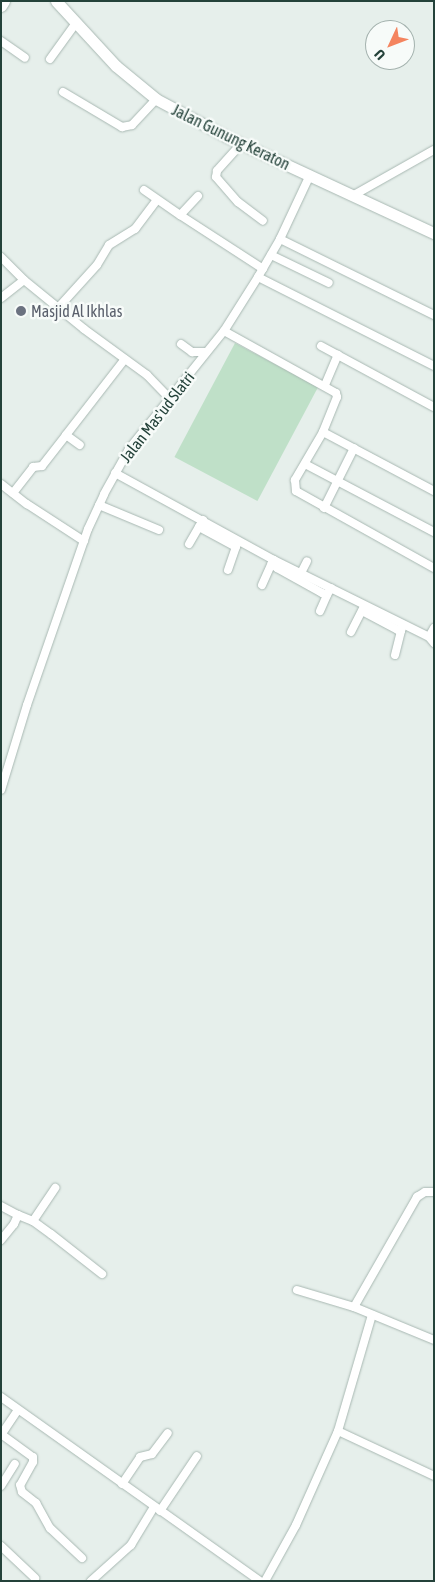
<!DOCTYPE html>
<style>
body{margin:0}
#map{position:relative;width:435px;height:1582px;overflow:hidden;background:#e6efeb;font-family:"Asap Condensed",sans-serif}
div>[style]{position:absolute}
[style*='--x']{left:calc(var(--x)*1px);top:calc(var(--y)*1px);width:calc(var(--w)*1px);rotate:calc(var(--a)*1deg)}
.green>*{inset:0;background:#bfe0c8;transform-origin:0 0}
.roads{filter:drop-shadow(0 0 1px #a8b8b2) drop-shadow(0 0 1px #a8b8b2)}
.street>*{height:8px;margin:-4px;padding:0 4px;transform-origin:4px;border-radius:4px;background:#fff}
.secondary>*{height:11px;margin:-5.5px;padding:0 5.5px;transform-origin:5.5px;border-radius:5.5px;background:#fff}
.dots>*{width:14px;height:14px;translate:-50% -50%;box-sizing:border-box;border:2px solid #f7fbf9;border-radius:50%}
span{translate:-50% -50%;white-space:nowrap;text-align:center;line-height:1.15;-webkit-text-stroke:5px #f7fbf9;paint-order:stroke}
.street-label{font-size:16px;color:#24423a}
.worship-label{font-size:16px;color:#5b616d}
.left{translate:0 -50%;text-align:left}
.frame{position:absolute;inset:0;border:2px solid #24423a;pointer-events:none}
.north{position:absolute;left:365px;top:20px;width:50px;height:50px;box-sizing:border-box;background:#f7fbf9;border:1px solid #a3b1ad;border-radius:50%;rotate:227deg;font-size:14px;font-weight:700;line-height:20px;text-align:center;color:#24423a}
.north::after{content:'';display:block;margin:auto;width:18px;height:22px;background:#f4845f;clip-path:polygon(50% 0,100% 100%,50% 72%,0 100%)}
</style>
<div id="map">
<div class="green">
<i style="left:235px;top:343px;width:94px;height:129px;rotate:28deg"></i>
</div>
<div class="roads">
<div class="street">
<i style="--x:1;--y:41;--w:29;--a:35"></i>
<i style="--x:50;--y:59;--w:44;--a:-54.2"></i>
<i style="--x:63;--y:92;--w:69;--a:30.7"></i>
<i style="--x:122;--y:127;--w:10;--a:-11"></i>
<i style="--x:132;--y:125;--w:35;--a:-47"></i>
<i style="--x:241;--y:144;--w:36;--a:132"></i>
<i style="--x:217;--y:171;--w:6;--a:99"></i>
<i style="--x:216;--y:177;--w:33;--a:49"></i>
<i style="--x:238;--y:202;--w:31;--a:37"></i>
<i style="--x:144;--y:190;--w:44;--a:34.8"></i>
<i style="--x:354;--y:195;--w:92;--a:-29.4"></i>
<i style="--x:198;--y:196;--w:26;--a:133"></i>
<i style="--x:180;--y:215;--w:99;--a:33"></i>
<i style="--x:280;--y:239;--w:172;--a:26.3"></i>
<i style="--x:271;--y:255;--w:64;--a:25.8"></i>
<i style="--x:1;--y:257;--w:33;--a:45"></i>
<i style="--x:24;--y:280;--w:77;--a:39.2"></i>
<i style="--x:84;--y:329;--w:78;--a:36.1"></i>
<i style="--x:147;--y:375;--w:33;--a:46"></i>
<i style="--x:258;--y:277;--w:197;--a:26.8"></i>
<i style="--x:1;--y:298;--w:29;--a:-38"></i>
<i style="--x:58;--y:308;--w:58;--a:-47.8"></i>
<i style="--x:97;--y:265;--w:23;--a:-59"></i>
<i style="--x:109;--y:245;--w:31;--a:-32"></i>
<i style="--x:135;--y:229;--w:36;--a:-53"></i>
<i style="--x:224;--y:331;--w:128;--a:29"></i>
<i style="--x:336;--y:393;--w:4;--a:76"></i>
<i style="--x:337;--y:397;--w:38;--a:112"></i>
<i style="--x:323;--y:432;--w:56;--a:120.3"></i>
<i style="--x:295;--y:480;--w:11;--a:85"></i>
<i style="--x:296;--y:491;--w:158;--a:29.2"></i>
<i style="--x:181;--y:344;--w:14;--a:36"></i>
<i style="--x:192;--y:352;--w:14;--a:0"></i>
<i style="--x:321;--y:346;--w:128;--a:28.4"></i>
<i style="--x:325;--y:385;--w:33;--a:-67"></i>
<i style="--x:323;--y:432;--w:126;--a:28"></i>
<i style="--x:66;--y:435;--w:96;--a:-52.2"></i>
<i style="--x:305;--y:464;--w:146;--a:27.8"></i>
<i style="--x:115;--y:473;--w:181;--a:28.7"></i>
<i style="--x:274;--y:560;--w:173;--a:26.4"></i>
<i style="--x:1;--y:484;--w:33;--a:38"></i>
<i style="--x:27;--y:504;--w:68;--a:33"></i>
<i style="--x:13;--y:493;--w:33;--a:-52"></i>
<i style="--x:33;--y:467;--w:9;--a:-6"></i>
<i style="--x:42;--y:466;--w:39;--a:-52"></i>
<i style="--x:66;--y:435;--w:17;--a:36"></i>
<i style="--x:99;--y:505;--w:65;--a:22.6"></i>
<i style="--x:324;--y:508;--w:67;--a:-63.4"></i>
<i style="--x:203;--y:520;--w:8;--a:120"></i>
<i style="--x:199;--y:527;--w:42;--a:28.4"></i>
<i style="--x:189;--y:544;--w:20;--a:-60"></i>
<i style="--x:274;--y:560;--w:4;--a:124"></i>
<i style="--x:272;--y:563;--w:7;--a:45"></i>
<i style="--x:277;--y:568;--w:51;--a:29.1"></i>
<i style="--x:322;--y:593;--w:5;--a:22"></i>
<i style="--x:327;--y:595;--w:8;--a:-60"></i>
<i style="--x:228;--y:570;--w:28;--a:-71"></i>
<i style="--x:301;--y:573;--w:13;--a:-63"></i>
<i style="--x:262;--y:585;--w:24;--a:-66"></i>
<i style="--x:320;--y:611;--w:17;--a:-66"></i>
<i style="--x:362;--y:611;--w:41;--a:27.8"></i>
<i style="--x:398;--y:630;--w:3;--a:18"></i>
<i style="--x:401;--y:631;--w:6;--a:-72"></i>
<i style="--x:434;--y:628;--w:10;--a:119"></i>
<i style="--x:429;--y:637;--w:8;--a:50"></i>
<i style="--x:351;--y:632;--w:28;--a:-63"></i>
<i style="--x:395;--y:655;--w:25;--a:-76"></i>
<i style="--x:1;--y:790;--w:89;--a:-73"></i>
<i style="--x:27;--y:705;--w:186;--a:-70.9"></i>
<i style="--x:88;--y:529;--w:38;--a:-65"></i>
<i style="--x:104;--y:494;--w:51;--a:-60.9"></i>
<i style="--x:129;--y:449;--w:151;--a:-51.2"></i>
<i style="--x:224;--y:331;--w:64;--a:-57.8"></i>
<i style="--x:258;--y:277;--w:44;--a:-59.9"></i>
<i style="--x:280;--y:239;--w:71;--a:-64.9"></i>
<i style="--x:1;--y:1206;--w:19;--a:28"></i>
<i style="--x:18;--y:1215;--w:10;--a:114"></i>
<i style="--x:14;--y:1224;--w:21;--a:129"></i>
<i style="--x:18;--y:1215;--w:16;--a:22"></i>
<i style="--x:33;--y:1221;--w:22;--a:36"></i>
<i style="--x:51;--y:1234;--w:65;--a:38.1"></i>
<i style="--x:33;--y:1221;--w:40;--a:-56"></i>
<i style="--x:297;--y:1290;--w:59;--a:16.6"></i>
<i style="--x:354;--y:1307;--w:87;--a:22.4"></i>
<i style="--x:354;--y:1307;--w:127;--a:-60.2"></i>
<i style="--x:417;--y:1197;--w:9;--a:-32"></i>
<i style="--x:425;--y:1192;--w:9;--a:0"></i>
<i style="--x:1;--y:1397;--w:318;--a:35.4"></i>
<i style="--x:338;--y:1431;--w:106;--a:25.1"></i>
<i style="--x:1;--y:1434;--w:39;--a:36"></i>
<i style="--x:33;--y:1457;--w:5;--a:90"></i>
<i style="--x:33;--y:1462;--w:26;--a:119"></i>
<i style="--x:20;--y:1485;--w:7;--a:74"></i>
<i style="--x:22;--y:1492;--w:18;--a:38"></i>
<i style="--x:36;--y:1503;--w:29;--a:61"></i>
<i style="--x:50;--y:1528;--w:44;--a:43.2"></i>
<i style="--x:1;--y:1435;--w:30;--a:-56"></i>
<i style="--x:122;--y:1484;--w:32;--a:-56"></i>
<i style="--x:140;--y:1457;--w:12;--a:-14"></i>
<i style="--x:152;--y:1454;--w:26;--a:-53"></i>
<i style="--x:1;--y:1486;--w:26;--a:-58"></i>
<i style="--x:160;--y:1511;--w:66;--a:-56.1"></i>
<i style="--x:1;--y:1546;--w:47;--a:43.3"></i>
<i style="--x:91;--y:1581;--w:54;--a:-42"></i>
<i style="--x:131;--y:1545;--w:44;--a:-58.8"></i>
<i style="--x:265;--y:1581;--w:64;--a:-61"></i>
<i style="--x:296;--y:1525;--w:103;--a:-65.9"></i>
<i style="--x:338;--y:1431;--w:121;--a:-73.7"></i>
</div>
<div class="secondary">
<i style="--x:56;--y:1;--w:88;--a:47.3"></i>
<i style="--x:116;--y:66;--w:52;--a:39.5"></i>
<i style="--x:156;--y:99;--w:83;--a:28.1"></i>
<i style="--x:229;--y:138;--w:226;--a:24.9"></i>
<i style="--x:1;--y:6;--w:6;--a:-59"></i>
</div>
</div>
<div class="dots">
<i style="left:21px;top:311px;background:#6b7280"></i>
</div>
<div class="street-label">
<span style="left:231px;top:137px;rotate:26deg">Jalan Gunung Keraton</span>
<span style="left:157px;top:417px;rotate:-52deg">Jalan Mas'ud Slatri</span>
</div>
<div class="worship-label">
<span class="left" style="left:31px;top:311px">Masjid Al Ikhlas</span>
</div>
<div class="frame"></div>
<div class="north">U</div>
</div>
